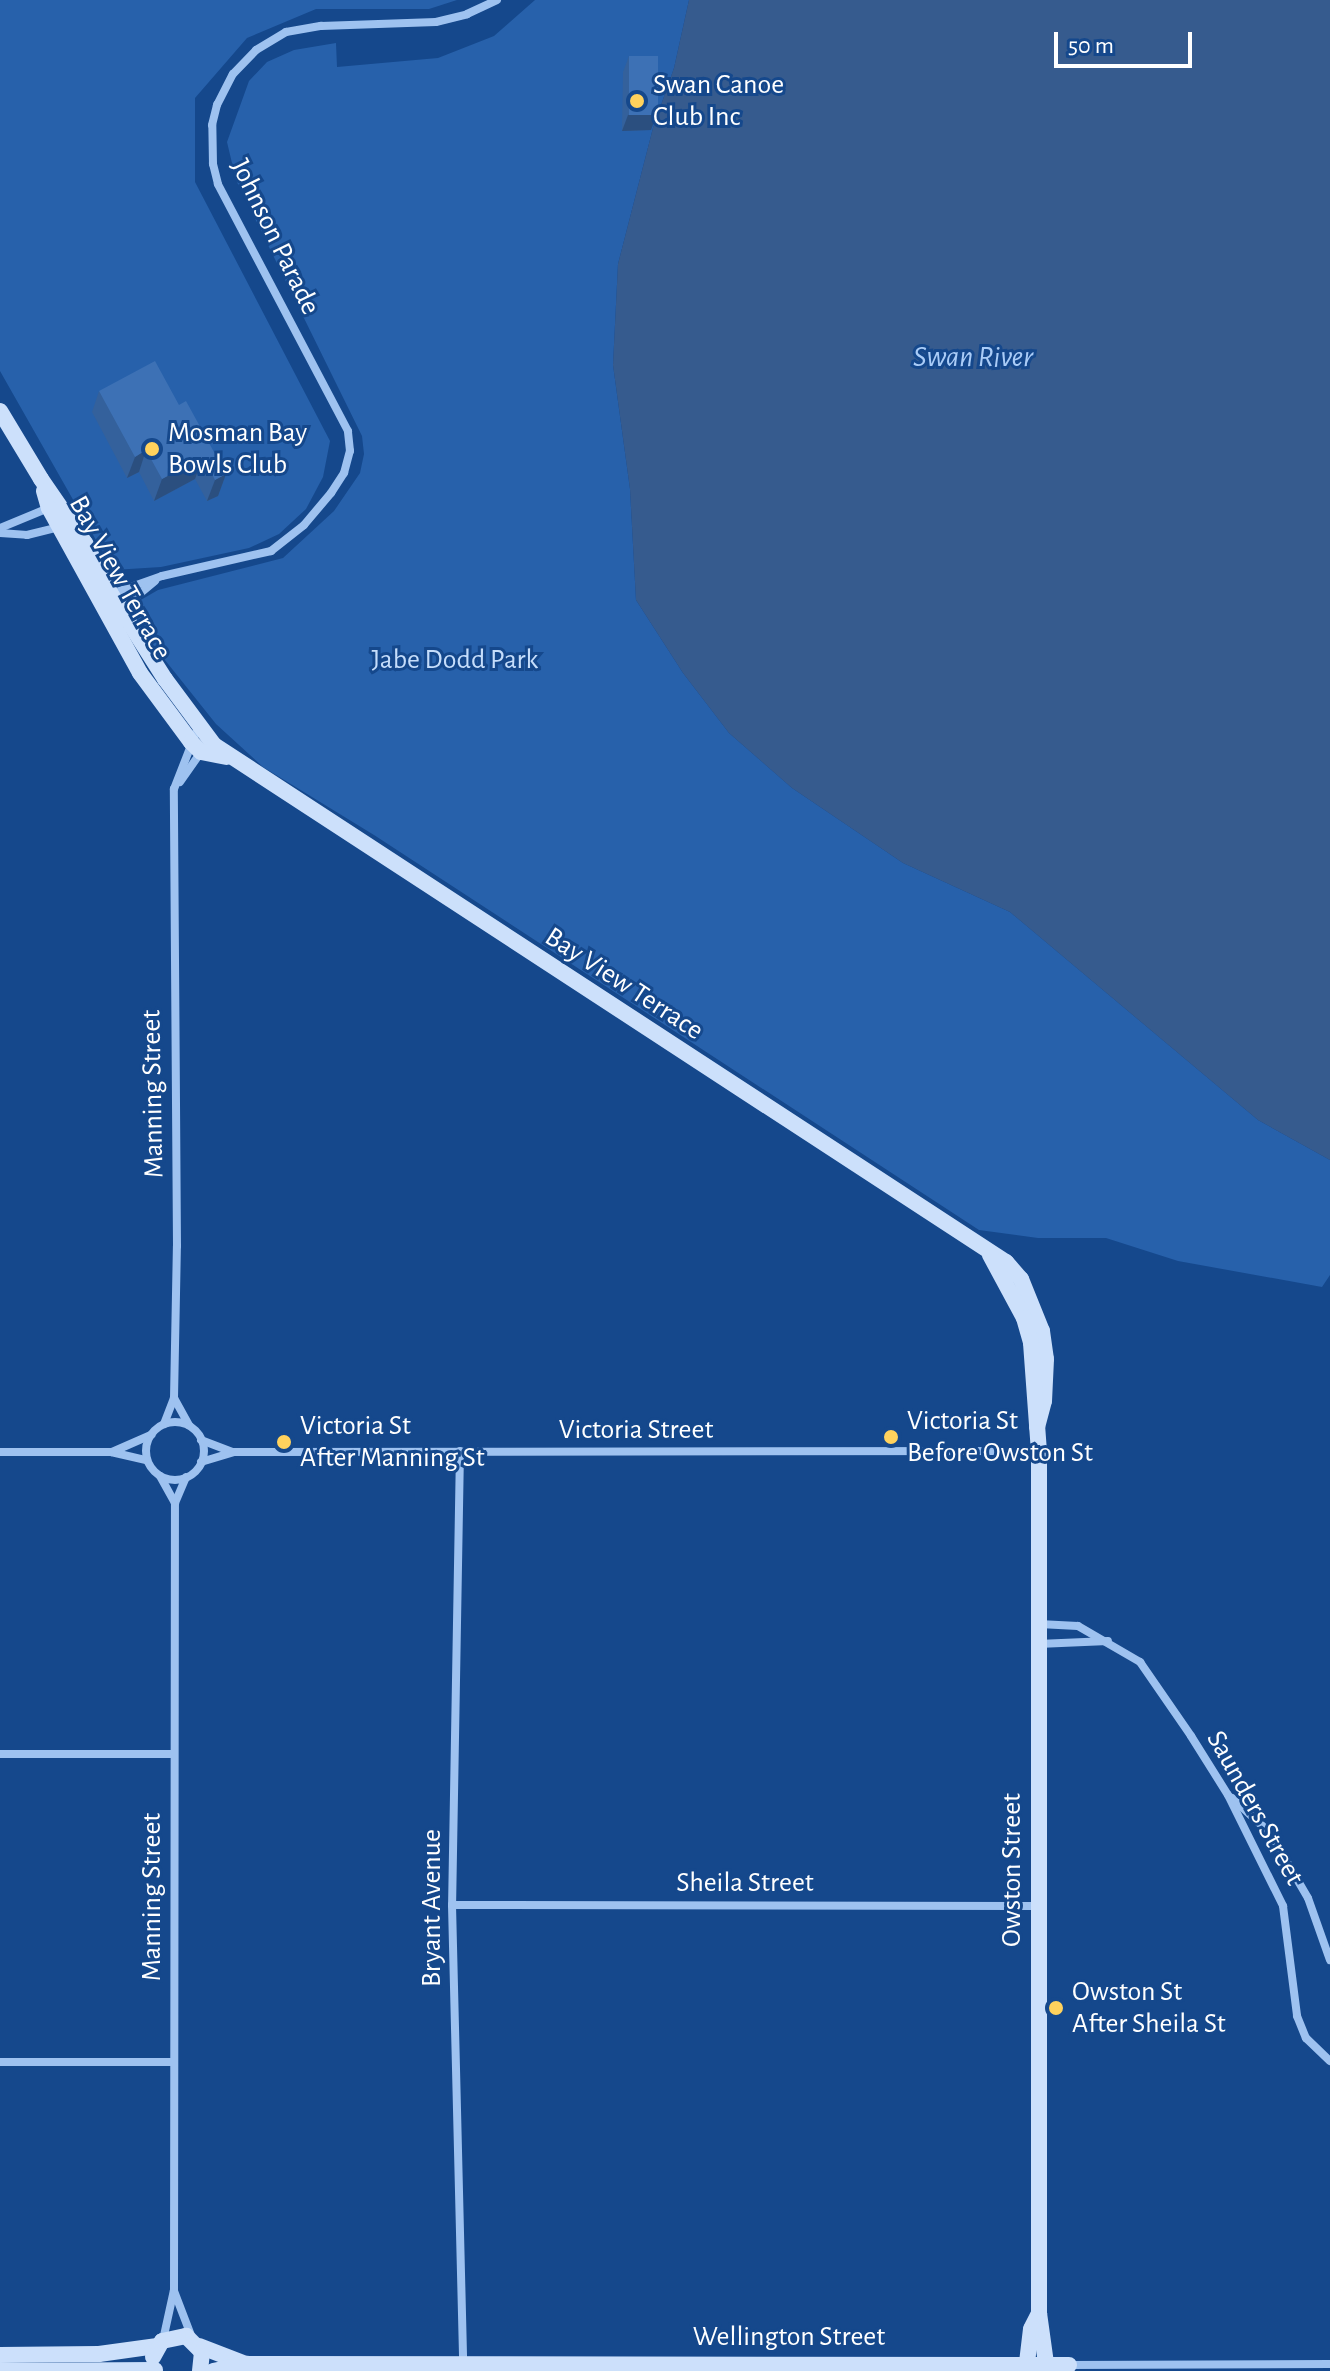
<!DOCTYPE html>
<style>
body{margin:0}
#map{position:relative;width:1330px;height:2371px;overflow:hidden;background:#15488c;font-family:"Alegreya Sans",sans-serif}
div>[style]{position:absolute}
[style*='--x']{left:calc(var(--x)*1px);top:calc(var(--y)*1px);width:calc(var(--w)*1px);rotate:calc(var(--a)*1deg)}
.green>*{inset:0;background:#2761ab}
.water>*{inset:0;background:#365b8e}
.street>*{height:8px;margin:-4px;padding:0 4px;transform-origin:4px;border-radius:4px;background:#9ec2f0}
.street>.ring{margin:-4px;padding:0;box-sizing:content-box;background:none;border:8px solid #9ec2f0;border-radius:50%}
.secondary>*{height:16px;margin:-8px;padding:0 8px;transform-origin:8px;border-radius:8px;background:#cce0fb}
.wall>*{inset:0;background:#34619c}
.shaded-wall>*{inset:0;background:#2b4f7f}
.building>*{inset:0;background:#3d71b5;transform-origin:0 0}
.dots>*{width:22px;height:22px;translate:-50% -50%;box-sizing:border-box;border:4px solid #15488c;border-radius:50%}
span{translate:-50% -50%;white-space:nowrap;text-align:center;line-height:1.15;-webkit-text-stroke:6px #15488c;paint-order:stroke}
.poi-label{font-size:28px;color:#fff}
.left{translate:0 -50%;text-align:left}
.street-label{font-size:28px;color:#fff}
.park-label{font-size:28px;color:#c5ddfb}
.water-label{font-size:30px;color:#aaccf7;font-style:italic}
.scale{position:absolute;left:1054px;top:32px;width:138px;height:36px;box-sizing:border-box;border:4px solid #fff;border-top:0;padding-left:10px;font-size:24px;line-height:28px;white-space:nowrap;color:#fff;-webkit-text-stroke:6px #15488c;paint-order:stroke}
</style>
<div id="map">
<div class="green">
<i style="clip-path:polygon(0 0,457px 0,429px 9px,316px 9px,247px 38px,195px 98px,195px 182px,330px 441px,323px 477px,306px 509px,279px 534px,249px 548px,161px 567px,113px 570px,0 371px)"></i>
<i style="clip-path:polygon(535px 0,689px 0,674px 68px,653px 128px,618px 264px,613px 365px,630px 489px,636px 600px,683px 673px,729px 733px,792px 788px,903px 863px,1010px 912px,1258px 1120px,1330px 1160px,1330px 1275px,1322px 1287px,1178px 1261px,1106px 1238px,1038px 1238px,979px 1230px,374px 835px,263px 767px,216px 724px,137px 625px,131px 614px,139px 601px,158px 590px,283px 558px,334px 511px,360px 473px,364px 454px,362px 436px,236px 180px,227px 142px,249px 81px,267px 62px,294px 50px,336px 43px,337px 67px,438px 58px,494px 36px)"></i>
</div>
<div class="water">
<i style="clip-path:polygon(689px 0,1330px 0,1330px 1160px,1258px 1120px,1010px 912px,903px 863px,792px 788px,729px 733px,683px 673px,636px 600px,630px 489px,613px 365px,618px 264px,653px 128px,674px 68px)"></i>
</div>
<div class="street">
<i style="--x:0;--y:528;--w:55;--a:-22.4"></i>
<i style="--x:0;--y:533;--w:27;--a:4"></i>
<i style="--x:27;--y:535;--w:34;--a:-14"></i>
<i style="--x:111;--y:594;--w:54;--a:-19.4"></i>
<i style="--x:162;--y:576;--w:112;--a:-12.9"></i>
<i style="--x:271;--y:551;--w:42;--a:-38.2"></i>
<i style="--x:304;--y:525;--w:42;--a:-49.8"></i>
<i style="--x:331;--y:493;--w:24;--a:-57"></i>
<i style="--x:344;--y:473;--w:23;--a:-75"></i>
<i style="--x:350;--y:451;--w:20;--a:-96"></i>
<i style="--x:348;--y:431;--w:279;--a:-117.8"></i>
<i style="--x:218;--y:184;--w:21;--a:-104"></i>
<i style="--x:213;--y:164;--w:39;--a:-91"></i>
<i style="--x:212;--y:125;--w:21;--a:-76"></i>
<i style="--x:217;--y:105;--w:35;--a:-63"></i>
<i style="--x:233;--y:74;--w:33;--a:-46"></i>
<i style="--x:256;--y:50;--w:35;--a:-31"></i>
<i style="--x:286;--y:32;--w:36;--a:-10"></i>
<i style="--x:321;--y:26;--w:115;--a:-2"></i>
<i style="--x:436;--y:22;--w:32;--a:-14"></i>
<i style="--x:467;--y:14;--w:33;--a:-25"></i>
<i style="--x:119;--y:611;--w:47;--a:-39.8"></i>
<i style="--x:180;--y:782;--w:38;--a:-55"></i>
<i style="--x:174;--y:1398;--w:31;--a:61"></i>
<i class="ring" style="left:146px;top:1422px;width:50px;height:50px"></i>
<i style="--x:164;--y:1424;--w:28;--a:-69"></i>
<i style="--x:174;--y:1398;--w:152;--a:-88.9"></i>
<i style="--x:177;--y:1246;--w:457;--a:-90.4"></i>
<i style="--x:174;--y:789;--w:69;--a:-68.7"></i>
<i style="--x:201;--y:1440;--w:33;--a:21"></i>
<i style="--x:460;--y:1451;--w:454;--a:91"></i>
<i style="--x:452;--y:1905;--w:460;--a:88.6"></i>
<i style="--x:0;--y:1452;--w:111;--a:0"></i>
<i style="--x:111;--y:1452;--w:37;--a:13"></i>
<i style="--x:112;--y:1452;--w:43;--a:-23.6"></i>
<i style="--x:201;--y:1462;--w:34;--a:-17"></i>
<i style="--x:233;--y:1452;--w:806;--a:-0.07"></i>
<i style="--x:160;--y:1476;--w:31;--a:61"></i>
<i style="--x:1039;--y:1624;--w:39;--a:3"></i>
<i style="--x:1078;--y:1626;--w:72;--a:30.1"></i>
<i style="--x:1140;--y:1662;--w:90;--a:55.4"></i>
<i style="--x:1191;--y:1736;--w:70;--a:57.9"></i>
<i style="--x:1228;--y:1795;--w:124;--a:63.6"></i>
<i style="--x:1283;--y:1906;--w:111;--a:82.7"></i>
<i style="--x:1297;--y:2016;--w:24;--a:68"></i>
<i style="--x:1306;--y:2038;--w:33;--a:44"></i>
<i style="--x:1038;--y:1644;--w:70;--a:-2.5"></i>
<i style="--x:0;--y:1754;--w:174;--a:0"></i>
<i style="--x:1232;--y:1798;--w:52;--a:42.6"></i>
<i style="--x:1270;--y:1833;--w:75;--a:59.7"></i>
<i style="--x:1308;--y:1898;--w:66;--a:70.5"></i>
<i style="--x:452;--y:1905;--w:586;--a:0.1"></i>
<i style="--x:0;--y:2062;--w:174;--a:0"></i>
<i style="--x:174;--y:2291;--w:50;--a:69"></i>
<i style="--x:163;--y:2340;--w:51;--a:-77.6"></i>
<i style="--x:174;--y:2290;--w:787;--a:-89.93"></i>
<i style="--x:175;--y:1503;--w:28;--a:-67"></i>
<i style="--x:1069;--y:2365;--w:261;--a:-0.2"></i>
</div>
<div class="secondary">
<i style="--x:0;--y:411;--w:79;--a:58.9"></i>
<i style="--x:41;--y:479;--w:78;--a:55.5"></i>
<i style="--x:85;--y:543;--w:57;--a:63"></i>
<i style="--x:111;--y:594;--w:101;--a:57.6"></i>
<i style="--x:165;--y:679;--w:82;--a:53.4"></i>
<i style="--x:214;--y:745;--w:946;--a:33.14"></i>
<i style="--x:1006;--y:1262;--w:23;--a:49"></i>
<i style="--x:1021;--y:1279;--w:56;--a:68"></i>
<i style="--x:1042;--y:1331;--w:28;--a:82"></i>
<i style="--x:1046;--y:1359;--w:42;--a:92.7"></i>
<i style="--x:1044;--y:1401;--w:27;--a:105"></i>
<i style="--x:44;--y:491;--w:18;--a:74"></i>
<i style="--x:49;--y:508;--w:188;--a:61.1"></i>
<i style="--x:140;--y:673;--w:86;--a:53.5"></i>
<i style="--x:191;--y:742;--w:14;--a:45"></i>
<i style="--x:201;--y:752;--w:26;--a:11"></i>
<i style="--x:990;--y:1255;--w:72;--a:61.6"></i>
<i style="--x:1024;--y:1318;--w:26;--a:74"></i>
<i style="--x:1031;--y:1343;--w:108;--a:85.8"></i>
<i style="--x:1039;--y:1451;--w:862;--a:90"></i>
<i style="--x:1039;--y:2313;--w:59;--a:82.1"></i>
<i style="--x:199;--y:2346;--w:50;--a:21"></i>
<i style="--x:0;--y:2355;--w:99;--a:-0.6"></i>
<i style="--x:99;--y:2354;--w:59;--a:-7.9"></i>
<i style="--x:153;--y:2357;--w:18;--a:-61"></i>
<i style="--x:162;--y:2341;--w:25;--a:-12"></i>
<i style="--x:186;--y:2336;--w:23;--a:45"></i>
<i style="--x:202;--y:2352;--w:19;--a:96"></i>
<i style="--x:0;--y:2371;--w:155;--a:-0.4"></i>
<i style="--x:213;--y:2371;--w:35;--a:-12"></i>
<i style="--x:247;--y:2364;--w:822;--a:0.07"></i>
<i style="--x:1026;--y:2371;--w:42;--a:-83.2"></i>
<i style="--x:1031;--y:2329;--w:18;--a:-63"></i>
</div>
<div class="wall">
<i style="clip-path:polygon(629px 56px,651px 130px,622px 131px,623px 72px)"></i>
<i style="clip-path:polygon(99px 391px,179px 405px,226px 474px,218px 496px,207px 501px,195px 479px,154px 501px,139px 472px,127px 478px,92px 412px)"></i>
</div>
<div class="shaded-wall">
<i style="clip-path:polygon(657px 114px,651px 130px,622px 131px,628px 115px)"></i>
<i style="clip-path:polygon(146px 450px,139px 472px,127px 478px,135px 457px)"></i>
<i style="clip-path:polygon(203px 457px,195px 479px,154px 501px,162px 479px)"></i>
<i style="clip-path:polygon(226px 474px,218px 496px,207px 501px,215px 480px)"></i>
</div>
<div class="building">
<i style="left:629px;top:56px;width:29px;height:59px"></i>
<i style="clip-path:polygon(155px 361px,179px 405px,186px 401px,226px 474px,215px 480px,203px 457px,162px 479px,146px 450px,135px 457px,99px 391px)"></i>
</div>
<div class="dots">
<i style="left:637px;top:101px;background:#ffd25d"></i>
<i style="left:152px;top:449px;background:#ffd25d"></i>
<i style="left:891px;top:1437px;background:#ffd25d"></i>
<i style="left:284px;top:1442px;background:#ffd25d"></i>
<i style="left:1056px;top:2008px;background:#ffd25d"></i>
</div>
<div class="poi-label">
<span class="left" style="left:653px;top:101px">Swan Canoe<br>Club Inc</span>
<span class="left" style="left:168px;top:449px">Mosman Bay<br>Bowls Club</span>
<span class="left" style="left:907px;top:1437px">Victoria St<br>Before Owston St</span>
<span class="left" style="left:300px;top:1442px">Victoria St<br>After Manning St</span>
<span class="left" style="left:1072px;top:2008px">Owston St<br>After Sheila St</span>
</div>
<div class="street-label">
<span style="left:275px;top:237px;rotate:64deg">Johnson Parade</span>
<span style="left:120px;top:578px;rotate:61deg">Bay View Terrace</span>
<span style="left:624px;top:984px;rotate:33deg">Bay View Terrace</span>
<span style="left:153px;top:1094px;rotate:-91deg">Manning Street</span>
<span style="left:636px;top:1430px">Victoria Street</span>
<span style="left:1255px;top:1808px;rotate:61deg">Saunders Street</span>
<span style="left:1012px;top:1870px;rotate:-90deg">Owston Street</span>
<span style="left:745px;top:1883px">Sheila Street</span>
<span style="left:152px;top:1897px;rotate:-90deg">Manning Street</span>
<span style="left:432px;top:1908px;rotate:-90deg">Bryant Avenue</span>
<span style="left:789px;top:2337px">Wellington Street</span>
</div>
<div class="park-label">
<span style="left:455px;top:660px">Jabe Dodd Park</span>
</div>
<div class="water-label">
<span style="left:973px;top:357px">Swan River</span>
</div>
<div class="scale">50 m</div>
</div>
